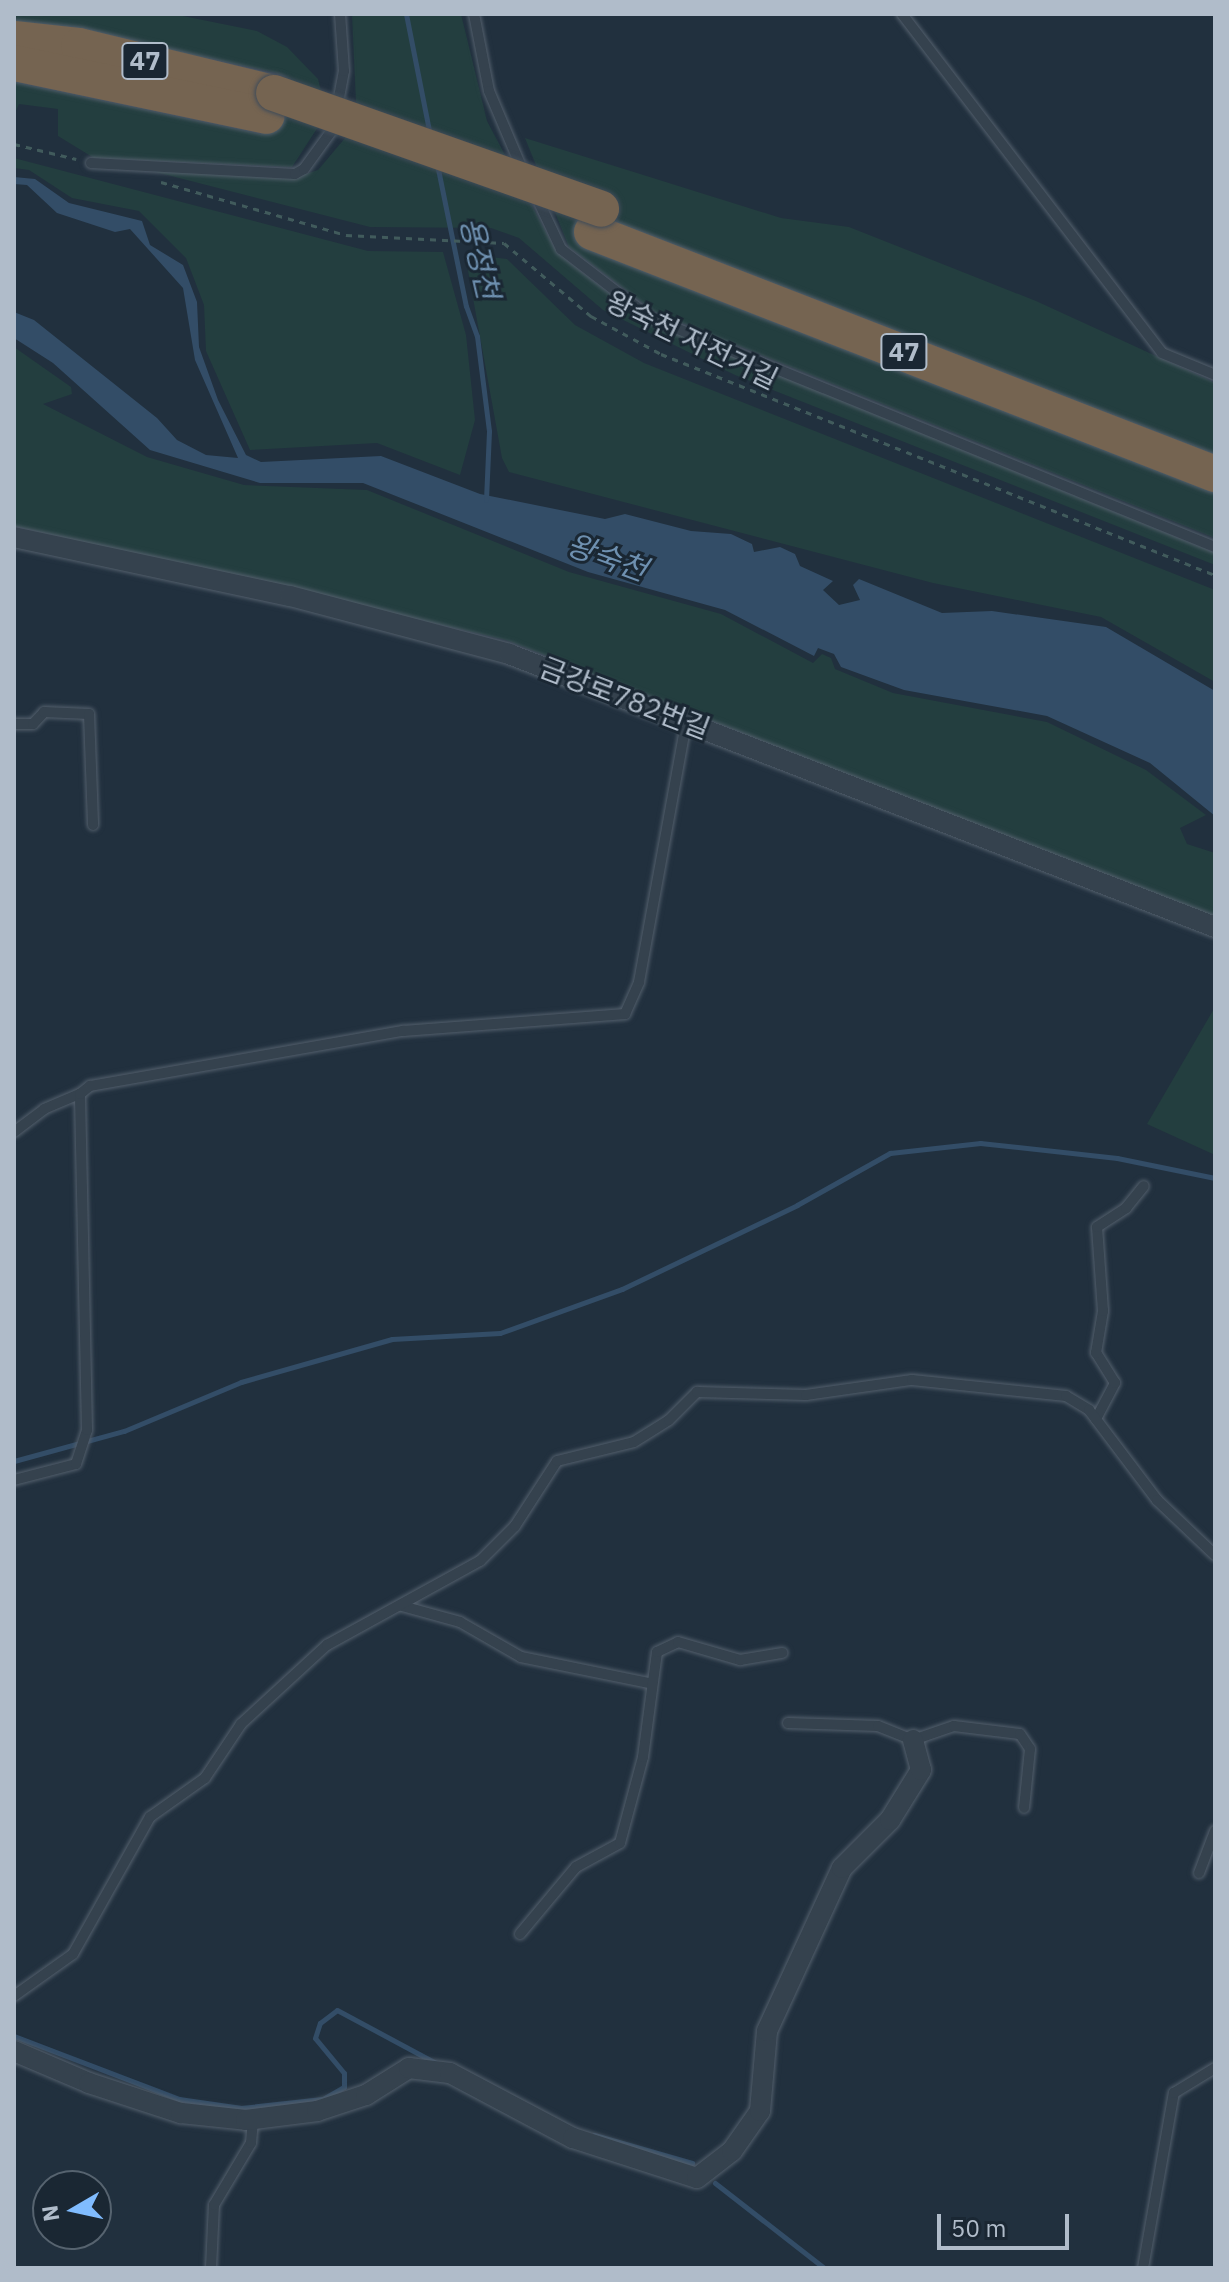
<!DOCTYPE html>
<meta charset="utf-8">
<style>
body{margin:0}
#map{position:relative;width:1229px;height:2282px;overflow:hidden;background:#21303e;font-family:"IBM Plex Sans","Noto Sans KR",sans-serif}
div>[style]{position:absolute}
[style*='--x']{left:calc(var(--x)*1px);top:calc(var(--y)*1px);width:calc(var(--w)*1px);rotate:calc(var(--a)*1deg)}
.green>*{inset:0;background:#233e3f}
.water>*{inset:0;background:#334d67}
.stream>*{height:5px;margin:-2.5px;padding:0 2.5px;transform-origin:2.5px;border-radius:2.5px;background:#334d67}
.path>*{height:3px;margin-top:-1.5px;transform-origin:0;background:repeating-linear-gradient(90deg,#415b5c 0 6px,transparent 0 12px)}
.roads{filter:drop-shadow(0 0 2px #535f6c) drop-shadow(0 0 2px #535f6c)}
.lane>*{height:10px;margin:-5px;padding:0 5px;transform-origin:5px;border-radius:5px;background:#35424e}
.street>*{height:20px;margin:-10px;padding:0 10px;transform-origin:10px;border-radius:10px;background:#35424e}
.highway>*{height:36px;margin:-18px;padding:0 18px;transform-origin:18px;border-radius:18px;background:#756451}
.bridges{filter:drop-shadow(0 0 2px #404c59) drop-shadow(0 0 2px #404c59)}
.highway-bridge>*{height:36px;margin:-18px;padding:0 18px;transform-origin:18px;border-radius:18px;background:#756451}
span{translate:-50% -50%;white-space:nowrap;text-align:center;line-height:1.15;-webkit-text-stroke:6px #1a2733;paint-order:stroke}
.shield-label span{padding:2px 6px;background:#1a2733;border:2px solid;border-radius:6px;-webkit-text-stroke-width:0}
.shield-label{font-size:26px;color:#b0bcca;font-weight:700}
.street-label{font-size:28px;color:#b0bcca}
.water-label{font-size:30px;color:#6e90b0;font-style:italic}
.frame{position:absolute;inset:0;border:16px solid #b0bcca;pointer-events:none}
.north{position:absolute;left:32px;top:2170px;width:80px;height:80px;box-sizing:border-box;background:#1a2733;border:2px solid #56636f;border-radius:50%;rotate:261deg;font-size:22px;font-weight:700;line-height:32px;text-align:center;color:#b0bcca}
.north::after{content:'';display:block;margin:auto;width:28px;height:36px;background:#80bcff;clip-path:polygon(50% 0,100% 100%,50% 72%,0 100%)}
.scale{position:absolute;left:937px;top:2214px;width:132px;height:36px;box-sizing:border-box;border:4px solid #b0bcca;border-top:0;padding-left:10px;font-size:24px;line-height:28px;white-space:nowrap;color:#b0bcca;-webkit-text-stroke:6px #1a2733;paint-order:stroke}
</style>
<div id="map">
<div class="green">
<i style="clip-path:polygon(14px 14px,173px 14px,257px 31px,287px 47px,318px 79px,324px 103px,320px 124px,292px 167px,94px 158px,58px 136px,58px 109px,19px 104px,14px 115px,14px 82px,261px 134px,277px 73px,99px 35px,14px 24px)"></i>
<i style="clip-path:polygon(352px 14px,461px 14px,487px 121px,557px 253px,643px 320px,1215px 553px,1215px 565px,735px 375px,603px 310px,519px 238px,491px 228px,370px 227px,148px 170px,294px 178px,318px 170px,357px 124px)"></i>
<i style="clip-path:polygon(525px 138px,781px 218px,849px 227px,1036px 301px,1215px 383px,1215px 538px,655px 312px,569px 247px)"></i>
<i style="clip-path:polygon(14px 158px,368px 251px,443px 252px,466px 335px,475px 420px,460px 475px,377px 443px,250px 450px,206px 351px,204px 305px,186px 258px,139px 211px,72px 198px,29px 170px,14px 168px)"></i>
<i style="clip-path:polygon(465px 254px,507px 259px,575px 325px,644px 363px,1215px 590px,1215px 682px,1101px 617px,933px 583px,509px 472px,502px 458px)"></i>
<i style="clip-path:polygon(14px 347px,71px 387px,72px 394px,43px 404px,147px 457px,244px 485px,367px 490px,569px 572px,721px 614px,813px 663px,822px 654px,831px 658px,835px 669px,893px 693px,1047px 722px,1146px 770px,1206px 815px,1180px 828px,1187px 844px,1215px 853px,1215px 919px,506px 640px,14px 526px)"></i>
<i style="clip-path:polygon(1215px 1007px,1215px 1155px,1147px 1124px)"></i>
</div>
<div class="water">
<i style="clip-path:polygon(14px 177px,35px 179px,69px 203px,142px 221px,150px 245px,183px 265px,197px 302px,199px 347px,218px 400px,246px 455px,261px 462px,381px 456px,480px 494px,605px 519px,625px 514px,691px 531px,731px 534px,752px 544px,754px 552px,780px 547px,795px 554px,800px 566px,833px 581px,823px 590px,839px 605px,860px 600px,853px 585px,859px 579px,942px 613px,992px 611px,1106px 627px,1215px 691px,1215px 816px,1150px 763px,1047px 716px,904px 690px,841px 667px,834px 654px,818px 648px,814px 656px,725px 610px,588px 572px,363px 483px,260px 483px,150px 450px,53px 363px,14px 338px,14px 312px,34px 320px,157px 418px,177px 440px,206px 455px,238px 458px,195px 360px,183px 288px,130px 229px,115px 232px,57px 213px,27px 185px,14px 184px)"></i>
</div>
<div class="stream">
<i style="--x:406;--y:14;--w:123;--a:78.8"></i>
<i style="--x:437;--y:164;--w:145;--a:78.5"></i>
<i style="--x:466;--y:306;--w:32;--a:70"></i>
<i style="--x:477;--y:336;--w:96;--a:82.8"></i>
<i style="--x:489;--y:431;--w:69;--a:92.5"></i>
<i style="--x:14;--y:1461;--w:114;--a:-15.3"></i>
<i style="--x:124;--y:1431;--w:127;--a:-22.7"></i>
<i style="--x:241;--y:1382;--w:157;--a:-15.9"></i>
<i style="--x:392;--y:1339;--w:108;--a:-3.2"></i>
<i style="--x:500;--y:1333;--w:130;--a:-19.8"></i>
<i style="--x:622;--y:1289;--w:194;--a:-25.6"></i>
<i style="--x:797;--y:1205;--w:107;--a:-29.2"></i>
<i style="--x:890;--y:1153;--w:91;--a:-6.3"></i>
<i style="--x:980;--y:1143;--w:138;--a:6.2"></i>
<i style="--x:1117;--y:1158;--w:100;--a:11.5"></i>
<i style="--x:14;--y:2036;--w:177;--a:20.9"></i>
<i style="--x:179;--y:2099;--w:63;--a:8.3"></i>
<i style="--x:241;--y:2108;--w:82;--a:-6.3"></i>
<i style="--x:323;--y:2099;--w:24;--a:-30"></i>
<i style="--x:344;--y:2087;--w:14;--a:-90"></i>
<i style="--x:344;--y:2073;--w:45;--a:-129.6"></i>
<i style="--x:315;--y:2038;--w:16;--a:-72"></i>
<i style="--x:320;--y:2023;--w:21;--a:-37"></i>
<i style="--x:337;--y:2010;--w:112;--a:28.2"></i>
<i style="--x:594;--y:2135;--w:102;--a:15.9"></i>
<i style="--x:715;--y:2183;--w:138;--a:37.9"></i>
</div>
<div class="path">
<i style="--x:14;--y:144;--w:64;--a:13.6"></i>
<i style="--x:161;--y:182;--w:192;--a:16"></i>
<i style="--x:346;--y:235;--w:158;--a:2.9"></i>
<i style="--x:504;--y:243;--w:114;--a:40"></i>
<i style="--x:591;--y:316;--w:80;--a:28.5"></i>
<i style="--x:661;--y:354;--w:596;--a:21.75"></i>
</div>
<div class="roads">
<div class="lane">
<i style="--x:474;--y:14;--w:78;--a:79"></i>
<i style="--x:489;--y:91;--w:87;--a:67"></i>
<i style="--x:902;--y:14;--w:427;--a:52.5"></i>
<i style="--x:1162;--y:353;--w:57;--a:22.5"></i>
<i style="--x:91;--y:163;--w:204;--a:3.1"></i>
<i style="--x:295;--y:174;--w:10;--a:-29"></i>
<i style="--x:304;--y:169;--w:49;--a:-54.1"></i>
<i style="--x:333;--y:129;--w:59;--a:-79.3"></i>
<i style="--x:344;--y:71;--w:57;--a:-94"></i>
<i style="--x:536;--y:196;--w:59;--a:64.7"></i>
<i style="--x:561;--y:249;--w:113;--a:37.5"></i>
<i style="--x:651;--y:318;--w:609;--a:22.1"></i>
<i style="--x:14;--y:724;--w:19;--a:0"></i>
<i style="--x:33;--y:724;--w:16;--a:-47"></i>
<i style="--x:44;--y:712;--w:45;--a:2.5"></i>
<i style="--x:89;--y:714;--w:111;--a:87.9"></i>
<i style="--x:14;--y:1132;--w:38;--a:-37"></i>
<i style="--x:44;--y:1109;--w:39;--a:-23"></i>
<i style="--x:1096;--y:1419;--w:41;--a:-62.2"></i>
<i style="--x:1115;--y:1383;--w:36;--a:-122"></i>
<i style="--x:1096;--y:1353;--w:43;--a:-80.5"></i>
<i style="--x:1103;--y:1311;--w:84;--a:-94.1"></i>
<i style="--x:1097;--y:1227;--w:35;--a:-33"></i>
<i style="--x:1126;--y:1208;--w:28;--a:-51"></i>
<i style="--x:14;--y:1480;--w:64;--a:-14.5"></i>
<i style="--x:76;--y:1464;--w:36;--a:-72"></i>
<i style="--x:87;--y:1430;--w:336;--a:-91.2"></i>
<i style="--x:80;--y:1094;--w:13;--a:-39"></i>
<i style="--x:90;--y:1086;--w:318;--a:-10"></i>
<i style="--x:403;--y:1031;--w:223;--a:-4.4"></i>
<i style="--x:625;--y:1014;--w:35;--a:-66"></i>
<i style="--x:639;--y:982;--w:263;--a:-79.7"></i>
<i style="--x:402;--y:1606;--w:60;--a:15.4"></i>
<i style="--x:460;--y:1622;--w:70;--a:29.8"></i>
<i style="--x:521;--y:1657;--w:131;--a:11.5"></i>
<i style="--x:788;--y:1723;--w:90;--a:1.9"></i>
<i style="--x:878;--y:1726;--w:38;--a:22"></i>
<i style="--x:913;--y:1740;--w:43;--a:-18.9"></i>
<i style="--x:954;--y:1726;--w:66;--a:6.9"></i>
<i style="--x:1020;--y:1734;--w:18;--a:56"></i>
<i style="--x:1030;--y:1749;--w:59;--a:95.8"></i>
<i style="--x:1199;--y:1873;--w:45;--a:-69.1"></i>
<i style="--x:520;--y:1934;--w:87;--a:-50.1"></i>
<i style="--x:576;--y:1867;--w:50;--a:-28.6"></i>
<i style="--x:620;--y:1843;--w:89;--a:-75"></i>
<i style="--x:643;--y:1757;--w:106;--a:-82.4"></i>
<i style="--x:657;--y:1652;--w:23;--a:-25"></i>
<i style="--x:678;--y:1642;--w:65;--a:16.2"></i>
<i style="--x:740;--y:1660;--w:43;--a:-9.5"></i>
<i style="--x:14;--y:1996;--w:72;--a:-35.4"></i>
<i style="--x:73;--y:1954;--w:157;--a:-60.7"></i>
<i style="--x:150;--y:1817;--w:67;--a:-35.3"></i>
<i style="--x:205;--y:1778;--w:65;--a:-56.3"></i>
<i style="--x:241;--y:1724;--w:117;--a:-42.6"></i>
<i style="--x:327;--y:1645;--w:175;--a:-28.8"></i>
<i style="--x:480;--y:1561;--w:49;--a:-45"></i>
<i style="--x:515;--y:1526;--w:77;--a:-57.1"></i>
<i style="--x:557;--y:1461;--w:79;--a:-13.9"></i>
<i style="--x:634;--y:1442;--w:41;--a:-32.2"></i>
<i style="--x:669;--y:1420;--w:40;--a:-45"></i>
<i style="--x:697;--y:1392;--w:109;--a:1.6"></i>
<i style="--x:806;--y:1395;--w:107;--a:-8.1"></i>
<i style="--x:912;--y:1380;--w:155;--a:5.9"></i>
<i style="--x:1066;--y:1396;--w:27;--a:31"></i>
<i style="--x:1089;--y:1410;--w:113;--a:52.9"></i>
<i style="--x:1157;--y:1500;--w:80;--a:43.5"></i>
<i style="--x:211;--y:2268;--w:63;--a:-87.3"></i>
<i style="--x:214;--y:2205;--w:72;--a:-59.2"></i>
<i style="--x:251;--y:2143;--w:24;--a:-85"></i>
<i style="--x:1143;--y:2268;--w:178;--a:-80"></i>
<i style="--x:1174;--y:2093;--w:48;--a:-31.4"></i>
</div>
<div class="street">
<i style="--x:14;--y:537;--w:282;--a:12.1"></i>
<i style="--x:290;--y:596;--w:227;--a:14.8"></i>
<i style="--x:509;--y:654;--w:757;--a:21.14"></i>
<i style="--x:14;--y:2051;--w:82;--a:23.1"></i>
<i style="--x:89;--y:2083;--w:97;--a:18.1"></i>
<i style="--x:181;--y:2113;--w:65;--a:6.1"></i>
<i style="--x:246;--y:2120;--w:72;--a:-7.2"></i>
<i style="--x:317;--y:2111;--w:52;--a:-18.1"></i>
<i style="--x:366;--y:2095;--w:51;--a:-32.1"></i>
<i style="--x:409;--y:2068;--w:41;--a:7"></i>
<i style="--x:450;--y:2073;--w:139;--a:27.9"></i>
<i style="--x:573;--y:2138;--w:130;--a:17.9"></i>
<i style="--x:697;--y:2178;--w:44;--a:-37.6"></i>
<i style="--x:732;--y:2151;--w:49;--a:-55"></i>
<i style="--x:760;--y:2111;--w:80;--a:-85"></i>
<i style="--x:767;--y:2031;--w:179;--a:-65.3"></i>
<i style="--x:842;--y:1868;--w:68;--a:-45"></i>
<i style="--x:890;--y:1820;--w:59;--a:-58.2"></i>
<i style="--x:921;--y:1770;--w:31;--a:-105"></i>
</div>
<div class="highway">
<i style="--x:14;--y:39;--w:65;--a:6.1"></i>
<i style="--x:79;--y:46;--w:201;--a:13.6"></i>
<i style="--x:14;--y:63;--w:258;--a:11.8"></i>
<i style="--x:592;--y:232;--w:668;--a:21.23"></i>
</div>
</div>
<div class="bridges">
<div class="highway-bridge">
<i style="--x:274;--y:93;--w:347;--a:19.5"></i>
</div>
</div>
<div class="shield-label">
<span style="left:145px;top:61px">47</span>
<span style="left:904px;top:352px">47</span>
</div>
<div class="street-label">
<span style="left:692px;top:340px;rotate:26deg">왕숙천 자전거길</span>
<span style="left:625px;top:698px;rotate:21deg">금강로782번길</span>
</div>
<div class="water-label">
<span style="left:480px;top:258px;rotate:77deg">용정천</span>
<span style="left:607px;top:557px;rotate:20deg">왕숙천</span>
</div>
<div class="frame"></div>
<div class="north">N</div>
<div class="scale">50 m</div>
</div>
